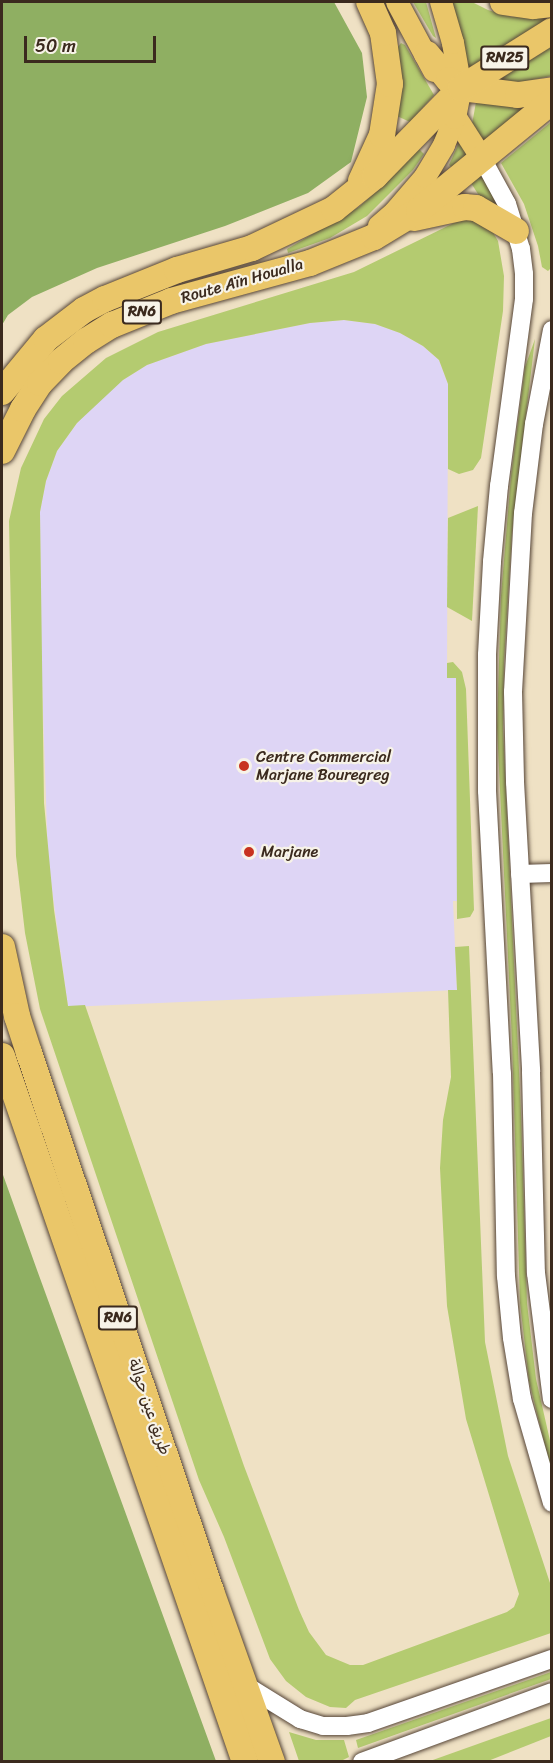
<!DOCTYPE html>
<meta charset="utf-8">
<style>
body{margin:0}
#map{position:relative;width:553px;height:1763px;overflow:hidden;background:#efe1c4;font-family:Sriracha,"Playpen Sans Arabic",sans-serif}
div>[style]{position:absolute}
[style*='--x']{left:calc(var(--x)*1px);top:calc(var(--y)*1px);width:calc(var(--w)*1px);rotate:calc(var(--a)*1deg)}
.built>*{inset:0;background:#ded5f5}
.green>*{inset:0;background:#b4cb70}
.forest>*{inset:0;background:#8faf62}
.roads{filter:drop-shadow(0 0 2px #564537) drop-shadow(0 0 2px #564537)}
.minor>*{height:18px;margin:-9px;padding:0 9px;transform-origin:9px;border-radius:9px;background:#fff}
.major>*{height:22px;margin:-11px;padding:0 11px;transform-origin:11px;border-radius:11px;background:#eac669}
.highway>*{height:26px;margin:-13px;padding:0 13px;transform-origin:13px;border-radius:13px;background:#eac669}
.dots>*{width:16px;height:16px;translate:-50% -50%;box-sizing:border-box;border:3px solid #f7f3e8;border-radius:50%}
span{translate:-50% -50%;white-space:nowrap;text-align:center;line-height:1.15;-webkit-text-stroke:4.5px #f7f3e8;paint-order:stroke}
.shield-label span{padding:2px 4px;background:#f7f3e8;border:2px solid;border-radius:4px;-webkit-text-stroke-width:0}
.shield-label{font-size:15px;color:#3b2a1e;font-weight:700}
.street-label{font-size:16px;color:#3b2a1e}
.poi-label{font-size:16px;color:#3b2a1e}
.left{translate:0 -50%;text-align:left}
.frame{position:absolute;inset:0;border:3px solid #3b2a1e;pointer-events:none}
.scale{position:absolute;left:24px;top:36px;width:132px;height:27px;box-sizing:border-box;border:3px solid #3b2a1e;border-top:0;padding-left:8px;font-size:18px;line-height:21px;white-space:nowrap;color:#3b2a1e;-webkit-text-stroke:4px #f7f3e8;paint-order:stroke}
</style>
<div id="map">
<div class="built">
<i style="clip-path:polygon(344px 320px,375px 324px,400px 333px,423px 346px,439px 360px,448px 384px,447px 677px,456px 678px,459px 901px,453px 901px,457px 990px,68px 1007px,48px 860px,41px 651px,40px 512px,46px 481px,57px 451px,77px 423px,99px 399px,123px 380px,147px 365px,206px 344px,310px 323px)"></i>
</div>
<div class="green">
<i style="clip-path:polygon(413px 2px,426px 2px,436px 38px,433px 36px)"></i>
<i style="clip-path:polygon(447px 2px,472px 2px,488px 10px,512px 17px,551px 14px,551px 21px,473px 71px,464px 68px)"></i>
<i style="clip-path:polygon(401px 43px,405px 45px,434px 95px,410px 122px,397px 116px,398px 47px)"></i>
<i style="clip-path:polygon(551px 43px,551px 76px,517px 83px,491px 81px)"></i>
<i style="clip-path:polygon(477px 97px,534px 105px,482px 150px,472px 124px)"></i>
<i style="clip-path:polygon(551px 122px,552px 267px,548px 271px,542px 267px,538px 246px,524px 204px,501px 163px)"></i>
<i style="clip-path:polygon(461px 138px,476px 158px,458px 173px,449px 165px)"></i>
<i style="clip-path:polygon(417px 147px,424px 154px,413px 170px,367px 216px,330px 238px,288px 253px,287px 249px,359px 207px,389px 180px)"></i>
<i style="clip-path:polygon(483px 174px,503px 212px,485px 205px,471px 183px)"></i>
<i style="clip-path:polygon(462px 219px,473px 220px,492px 231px,498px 241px,504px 276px,503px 311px,481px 458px,473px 470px,459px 474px,448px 469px,448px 384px,439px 360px,423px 346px,400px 333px,375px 324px,344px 320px,310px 323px,206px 344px,147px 365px,123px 380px,77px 423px,57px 451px,46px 481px,40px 512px,44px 803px,54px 910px,68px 1006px,85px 1005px,244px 1466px,299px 1610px,309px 1632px,326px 1655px,350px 1665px,363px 1665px,507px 1612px,514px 1607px,519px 1594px,466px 1419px,447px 1306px,440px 1168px,443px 1120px,451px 1077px,448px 990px,457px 990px,455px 947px,469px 946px,485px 1342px,508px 1456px,551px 1586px,551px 1633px,355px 1700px,346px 1708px,330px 1707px,306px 1697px,286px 1681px,270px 1659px,224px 1537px,199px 1480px,40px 1009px,25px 933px,16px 856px,9px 521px,21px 468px,44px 419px,62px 396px,106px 358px,158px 332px,354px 272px)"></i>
<i style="clip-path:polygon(535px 339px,512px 532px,504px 662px,503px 728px,521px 1113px,527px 1303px,536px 1379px,551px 1445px,551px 1470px,529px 1381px,520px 1303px,512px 1041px,497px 727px,501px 596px,511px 476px,525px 367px)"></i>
<i style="clip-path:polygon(478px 506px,472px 621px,447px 607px,448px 518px)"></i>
<i style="clip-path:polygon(453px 662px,462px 672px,466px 689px,474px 910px,470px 917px,457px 919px,456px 678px,447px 678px,447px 663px)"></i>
<i style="clip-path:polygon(551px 1672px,551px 1679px,358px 1748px,356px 1740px)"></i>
<i style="clip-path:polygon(551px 1718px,551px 1736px,488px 1761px,430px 1761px)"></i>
<i style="clip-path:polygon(289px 1732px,316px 1740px,344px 1740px,349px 1757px,341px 1761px,299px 1761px)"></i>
</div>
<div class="forest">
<i style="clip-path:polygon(2px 2px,334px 2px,362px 53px,367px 97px,351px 162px,308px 193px,225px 226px,97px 268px,32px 297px,8px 315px,2px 325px)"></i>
<i style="clip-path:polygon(2px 1172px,37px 1270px,216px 1761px,2px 1761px)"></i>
</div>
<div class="roads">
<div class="minor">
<i style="--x:483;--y:160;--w:50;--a:61.4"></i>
<i style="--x:507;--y:204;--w:47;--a:72.7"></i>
<i style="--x:521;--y:249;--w:25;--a:83"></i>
<i style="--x:524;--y:274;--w:25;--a:90"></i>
<i style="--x:524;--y:299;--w:189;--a:97.6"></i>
<i style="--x:499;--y:486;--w:76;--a:95.3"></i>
<i style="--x:492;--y:562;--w:93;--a:93.1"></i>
<i style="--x:487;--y:655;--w:136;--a:90"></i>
<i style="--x:487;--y:791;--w:282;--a:87"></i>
<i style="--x:502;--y:1073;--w:203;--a:88.9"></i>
<i style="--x:506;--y:1276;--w:62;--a:84.5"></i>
<i style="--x:512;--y:1338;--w:62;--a:80.7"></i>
<i style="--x:522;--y:1399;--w:108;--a:73.9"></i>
<i style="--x:552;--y:330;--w:96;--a:100.8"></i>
<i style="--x:534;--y:424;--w:90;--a:97"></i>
<i style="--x:523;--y:513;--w:179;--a:93.2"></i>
<i style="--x:513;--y:692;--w:90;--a:88.7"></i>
<i style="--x:515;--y:782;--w:290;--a:86.8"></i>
<i style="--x:531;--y:1072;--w:201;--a:88.6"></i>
<i style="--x:536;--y:1273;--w:127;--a:82.8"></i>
<i style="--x:520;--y:874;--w:32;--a:-2"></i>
<i style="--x:245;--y:1685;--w:65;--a:31.7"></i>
<i style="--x:300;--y:1719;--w:24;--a:17"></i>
<i style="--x:323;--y:1726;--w:24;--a:0"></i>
<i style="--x:347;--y:1726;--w:21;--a:-8"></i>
<i style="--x:368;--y:1723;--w:195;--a:-19.2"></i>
<i style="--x:362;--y:1762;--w:202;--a:-20.2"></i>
</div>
<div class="major">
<i style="--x:397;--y:2;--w:78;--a:61.8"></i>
<i style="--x:451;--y:110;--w:59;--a:57.4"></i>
<i style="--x:379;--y:226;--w:21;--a:-41"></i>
<i style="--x:395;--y:212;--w:46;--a:-49.4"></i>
<i style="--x:425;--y:177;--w:37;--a:-59"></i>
<i style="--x:444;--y:145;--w:29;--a:-68"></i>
<i style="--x:455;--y:118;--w:31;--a:-79"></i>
<i style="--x:461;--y:88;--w:46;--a:-100.1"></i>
<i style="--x:453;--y:43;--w:43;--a:-106.3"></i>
</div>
<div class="highway">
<i style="--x:503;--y:2;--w:30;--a:8"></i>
<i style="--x:533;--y:6;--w:19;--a:-6"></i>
<i style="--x:427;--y:54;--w:34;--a:50"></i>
<i style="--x:449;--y:80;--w:14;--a:34"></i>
<i style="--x:461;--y:88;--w:57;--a:7"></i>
<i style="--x:518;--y:95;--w:34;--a:-8"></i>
<i style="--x:361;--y:181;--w:51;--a:-65.5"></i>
<i style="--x:382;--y:135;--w:52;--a:-81.1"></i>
<i style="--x:390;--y:84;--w:51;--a:-97.8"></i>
<i style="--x:383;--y:33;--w:34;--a:-114"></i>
<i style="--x:414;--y:218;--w:52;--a:-12.2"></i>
<i style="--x:465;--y:207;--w:11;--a:5"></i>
<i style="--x:476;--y:208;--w:46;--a:29.9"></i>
<i style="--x:2;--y:392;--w:69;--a:-50.3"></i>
<i style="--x:46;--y:339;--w:48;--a:-37.3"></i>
<i style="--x:84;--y:310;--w:24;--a:-28"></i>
<i style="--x:105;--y:299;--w:78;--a:-21.9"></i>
<i style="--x:177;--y:270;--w:78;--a:-16.3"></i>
<i style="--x:252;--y:248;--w:91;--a:-25.4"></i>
<i style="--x:334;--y:209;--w:53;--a:-38.8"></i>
<i style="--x:375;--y:176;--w:123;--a:-45.7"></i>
<i style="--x:461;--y:88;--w:107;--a:-32.1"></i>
<i style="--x:2;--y:451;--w:47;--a:-63.4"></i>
<i style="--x:23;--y:409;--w:31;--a:-57"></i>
<i style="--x:40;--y:383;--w:30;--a:-46"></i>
<i style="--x:61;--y:361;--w:32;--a:-39"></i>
<i style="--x:86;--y:341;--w:31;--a:-32"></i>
<i style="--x:112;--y:325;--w:64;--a:-22.1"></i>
<i style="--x:171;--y:301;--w:144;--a:-15.3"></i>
<i style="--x:310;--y:263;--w:69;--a:-22.1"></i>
<i style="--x:374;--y:237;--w:52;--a:-31"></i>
<i style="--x:419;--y:210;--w:172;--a:-39.3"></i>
<i style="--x:2;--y:947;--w:71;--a:77.7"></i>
<i style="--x:17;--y:1016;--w:39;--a:72"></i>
<i style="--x:29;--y:1053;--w:568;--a:71.31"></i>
<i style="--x:211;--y:1591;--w:182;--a:70.4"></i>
<i style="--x:2;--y:1056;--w:747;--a:71.01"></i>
</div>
</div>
<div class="dots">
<i style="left:244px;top:766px;background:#c8321e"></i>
<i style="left:249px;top:852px;background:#c8321e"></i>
</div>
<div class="shield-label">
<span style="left:505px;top:58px">RN25</span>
<span style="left:142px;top:312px">RN6</span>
<span style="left:118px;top:1318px">RN6</span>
</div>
<div class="street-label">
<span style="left:242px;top:281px;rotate:-16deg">Route Aïn Houalla</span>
<span style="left:149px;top:1407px;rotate:71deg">طريق عين حوالة</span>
</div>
<div class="poi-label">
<span class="left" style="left:256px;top:766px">Centre Commercial<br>Marjane Bouregreg</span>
<span class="left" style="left:261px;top:852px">Marjane</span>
</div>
<div class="frame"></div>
<div class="scale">50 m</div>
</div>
